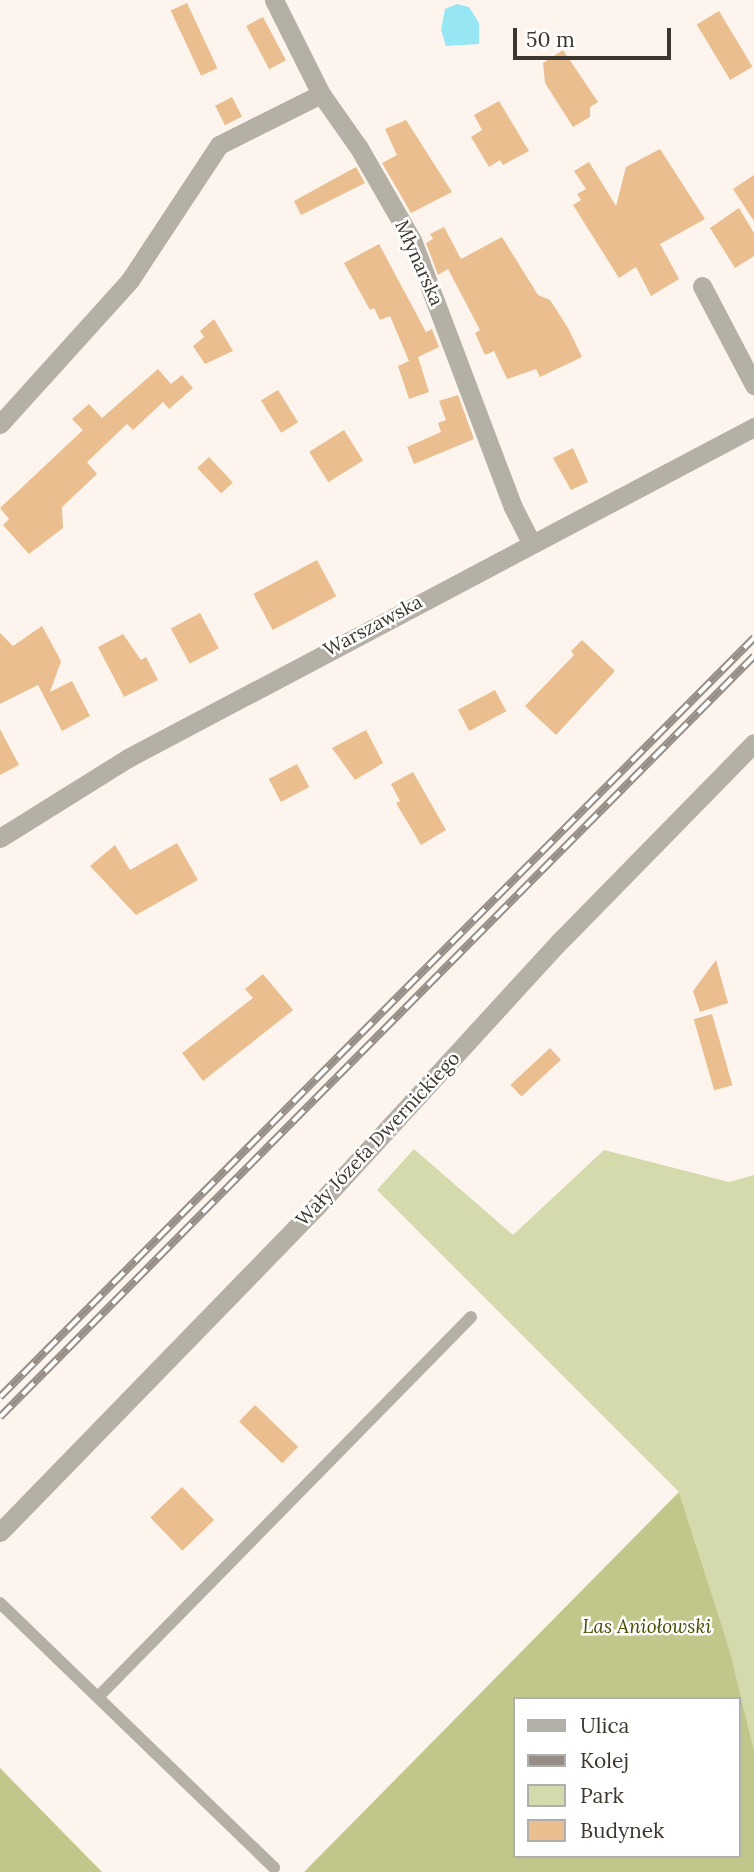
<!DOCTYPE html>
<meta charset="utf-8">
<style>
body{margin:0}
#map{position:relative;width:754px;height:1872px;overflow:hidden;background:#fdf5ed;font-family:Lora,serif}
div>[style]{position:absolute}
[style*='--x']{left:calc(var(--x)*1px);top:calc(var(--y)*1px);width:calc(var(--w)*1px);rotate:calc(var(--a)*1deg)}
.green>*{inset:0;background:#d4daab}
.forest>*{inset:0;background:#c1c78b}
.water>*{inset:0;background:#96e6f3}
.building>*{inset:0;background:#eabe8f;transform-origin:0 0}
.service>*{height:12px;margin:-6px;padding:0 6px;transform-origin:6px;border-radius:6px;background:#b5b0a6}
.minor>*{height:19px;margin:-9.5px;padding:0 9.5px;transform-origin:9.5px;border-radius:9.5px;background:#b5b0a6}
.tertiary>*{height:19px;margin:-9.5px;padding:0 9.5px;transform-origin:9.5px;border-radius:9.5px;background:#b5b0a6}
.rail>*{height:8px;margin-top:-4px;transform-origin:0;background:repeating-linear-gradient(90deg,#fff 0 16px,#968e86 0 32px);box-sizing:border-box;border-block:2px solid #968e86}
span{translate:-50% -50%;white-space:nowrap;text-align:center;line-height:1.15;-webkit-text-stroke:5px #fff;paint-order:stroke}
.street-label{font-size:19px;color:#3d362e}
.park-label{font-size:19px;color:#484c01;font-style:italic}
.legend{position:absolute;left:513px;top:1697px;width:228px;height:161px;box-sizing:border-box;background:#fff;border:2px solid #b1afab;margin:0;padding:9px 12px;list-style:none;font-size:21px;color:#3d362e}
.legend li{display:flex;align-items:center;gap:14px;height:35px}
.legend b{width:35px;border:2px solid #b1afab}
.scale{position:absolute;left:513px;top:28px;width:158px;height:32px;box-sizing:border-box;border:4px solid #3d362e;border-top:0;padding-left:9px;font-size:21px;line-height:24px;white-space:nowrap;color:#3d362e;-webkit-text-stroke:5px #fff;paint-order:stroke}
</style>
<div id="map">
<div class="green">
<i style="clip-path:polygon(414px 1149px,513px 1235px,604px 1150px,729px 1182px,754px 1175px,754px 1750px,730px 1651px,679px 1492px,377px 1190px)"></i>
</div>
<div class="forest">
<i style="clip-path:polygon(evenodd,679px 1492px,730px 1651px,754px 1750px,754px 1872px,304px 1872px,679px 1492px,514px 1699px,738px 1699px,738px 1856px,514px 1856px,514px 1699px)"></i>
<i style="clip-path:polygon(0 1768px,102px 1872px,0 1872px)"></i>
</div>
<div class="water">
<i style="clip-path:polygon(457px 4px,469px 7px,479px 23px,479px 44px,446px 46px,441px 30px,445px 9px)"></i>
</div>
<div class="building">
<i style="left:187px;top:3px;width:72px;height:18px;rotate:65deg"></i>
<i style="left:719px;top:11px;width:65px;height:26px;rotate:59deg"></i>
<i style="left:263px;top:17px;width:49px;height:19px;rotate:62deg"></i>
<i style="clip-path:polygon(563px 50px,598px 102px,590px 107px,590px 117px,573px 127px,545px 83px,543px 63px)"></i>
<i style="left:232px;top:97px;width:22px;height:19px;rotate:63deg"></i>
<i style="clip-path:polygon(499px 101px,529px 151px,503px 165px,500px 160px,489px 167px,471px 137px,482px 130px,474px 115px)"></i>
<i style="clip-path:polygon(406px 120px,452px 192px,411px 213px,382px 163px,397px 155px,385px 129px)"></i>
<i style="clip-path:polygon(660px 149px,705px 219px,660px 244px,679px 279px,651px 296px,636px 267px,619px 278px,573px 205px,581px 200px,577px 194px,586px 189px,574px 171px,589px 162px,616px 206px,626px 167px)"></i>
<i style="clip-path:polygon(356px 167px,365px 183px,301px 215px,294px 201px)"></i>
<i style="clip-path:polygon(754px 175px,754px 221px,733px 189px)"></i>
<i style="clip-path:polygon(739px 208px,754px 233px,754px 256px,735px 268px,710px 228px)"></i>
<i style="clip-path:polygon(444px 227px,461px 259px,502px 237px,538px 295px,550px 300px,568px 328px,582px 357px,540px 377px,536px 369px,507px 379px,494px 351px,485px 355px,475px 333px,480px 330px,448px 269px,438px 275px,426px 243px,433px 239px,430px 234px)"></i>
<i style="clip-path:polygon(379px 244px,426px 332px,432px 329px,439px 347px,418px 357px,429px 392px,409px 399px,398px 366px,409px 361px,390px 316px,380px 320px,374px 308px,370px 310px,344px 263px)"></i>
<i style="clip-path:polygon(214px 319px,233px 351px,205px 364px,193px 346px,204px 337px,200px 331px)"></i>
<i style="clip-path:polygon(158px 369px,171px 384px,182px 375px,193px 388px,169px 409px,163px 402px,133px 430px,127px 424px,87px 462px,97px 474px,62px 507px,63px 528px,29px 554px,3px 525px,9px 519px,0 508px,83px 430px,72px 419px,89px 404px,102px 418px)"></i>
<i style="left:278px;top:390px;width:38px;height:20px;rotate:58deg"></i>
<i style="clip-path:polygon(458px 395px,474px 439px,414px 464px,407px 447px,441px 432px,438px 423px,446px 420px,439px 401px)"></i>
<i style="left:344px;top:430px;width:36px;height:41px;rotate:58deg"></i>
<i style="clip-path:polygon(573px 448px,588px 482px,571px 490px,553px 458px)"></i>
<i style="left:209px;top:457px;width:35px;height:16px;rotate:47deg"></i>
<i style="left:317px;top:560px;width:41px;height:72px;rotate:62deg"></i>
<i style="left:200px;top:613px;width:40px;height:33px;rotate:62deg"></i>
<i style="clip-path:polygon(42px 626px,61px 661px,50px 692px,72px 681px,90px 716px,62px 731px,38px 685px,0 704px,0 633px,13px 646px)"></i>
<i style="clip-path:polygon(123px 634px,141px 660px,146px 657px,158px 680px,124px 697px,98px 647px)"></i>
<i style="clip-path:polygon(582px 640px,615px 671px,556px 735px,525px 706px,574px 655px,571px 651px)"></i>
<i style="left:495px;top:690px;width:24px;height:42px;rotate:62deg"></i>
<i style="clip-path:polygon(0 729px,19px 765px,0 775px)"></i>
<i style="clip-path:polygon(366px 730px,383px 763px,355px 780px,332px 748px)"></i>
<i style="left:297px;top:764px;width:26px;height:32px;rotate:62deg"></i>
<i style="clip-path:polygon(413px 772px,446px 830px,421px 845px,396px 803px,400px 801px,391px 784px)"></i>
<i style="clip-path:polygon(177px 843px,198px 880px,136px 915px,90px 866px,115px 845px,130px 870px)"></i>
<i style="clip-path:polygon(716px 960px,728px 1003px,700px 1012px,693px 991px)"></i>
<i style="clip-path:polygon(263px 974px,293px 1010px,203px 1081px,182px 1053px,253px 998px,245px 989px)"></i>
<i style="left:712px;top:1014px;width:74px;height:19px;rotate:74deg"></i>
<i style="left:550px;top:1048px;width:16px;height:54px;rotate:47deg"></i>
<i style="left:255px;top:1405px;width:60px;height:23px;rotate:44deg"></i>
<i style="left:182px;top:1487px;width:46px;height:44px;rotate:46deg"></i>
</div>
<div class="service">
<i style="--x:0;--y:1603;--w:381;--a:44"></i>
<i style="--x:99;--y:1696;--w:531;--a:-45.53"></i>
</div>
<div class="minor">
<i style="--x:274;--y:0;--w:105;--a:63.4"></i>
<i style="--x:321;--y:94;--w:66;--a:54.9"></i>
<i style="--x:359;--y:148;--w:106;--a:60.1"></i>
<i style="--x:412;--y:240;--w:285;--a:69.3"></i>
<i style="--x:513;--y:507;--w:39;--a:63"></i>
<i style="--x:702;--y:286;--w:112;--a:62.3"></i>
<i style="--x:0;--y:424;--w:194;--a:-47.9"></i>
<i style="--x:130;--y:280;--w:162;--a:-56.6"></i>
<i style="--x:219;--y:145;--w:114;--a:-26.6"></i>
</div>
<div class="tertiary">
<i style="--x:0;--y:838;--w:151;--a:-32"></i>
<i style="--x:128;--y:758;--w:708;--a:-27.87"></i>
<i style="--x:0;--y:1532;--w:453;--a:-45.8"></i>
<i style="--x:316;--y:1207;--w:364;--a:-47.5"></i>
<i style="--x:562;--y:939;--w:274;--a:-45.6"></i>
</div>
<div class="rail">
<i style="--x:0;--y:1397;--w:1070;--a:-45.19"></i>
<i style="--x:0;--y:1417;--w:1071;--a:-45.26"></i>
</div>
<div class="street-label">
<span style="left:419px;top:263px;rotate:66deg">Młynarska</span>
<span style="left:373px;top:626px;rotate:-28deg">Warszawska</span>
<span style="left:378px;top:1139px;rotate:-47deg">Wały Józefa Dwernickiego</span>
</div>
<div class="park-label">
<span style="left:647px;top:1627px">Las Aniołowski</span>
</div>
<ul class="legend">
<li><b style="height:9px;background:#b5b0a6"></b>Ulica</li>
<li><b style="height:9px;background:#968e86"></b>Kolej</li>
<li><b style="height:19px;background:#d4daab"></b>Park</li>
<li><b style="height:19px;background:#eabe8f"></b>Budynek</li>
</ul>
<div class="scale">50 m</div>
</div>
